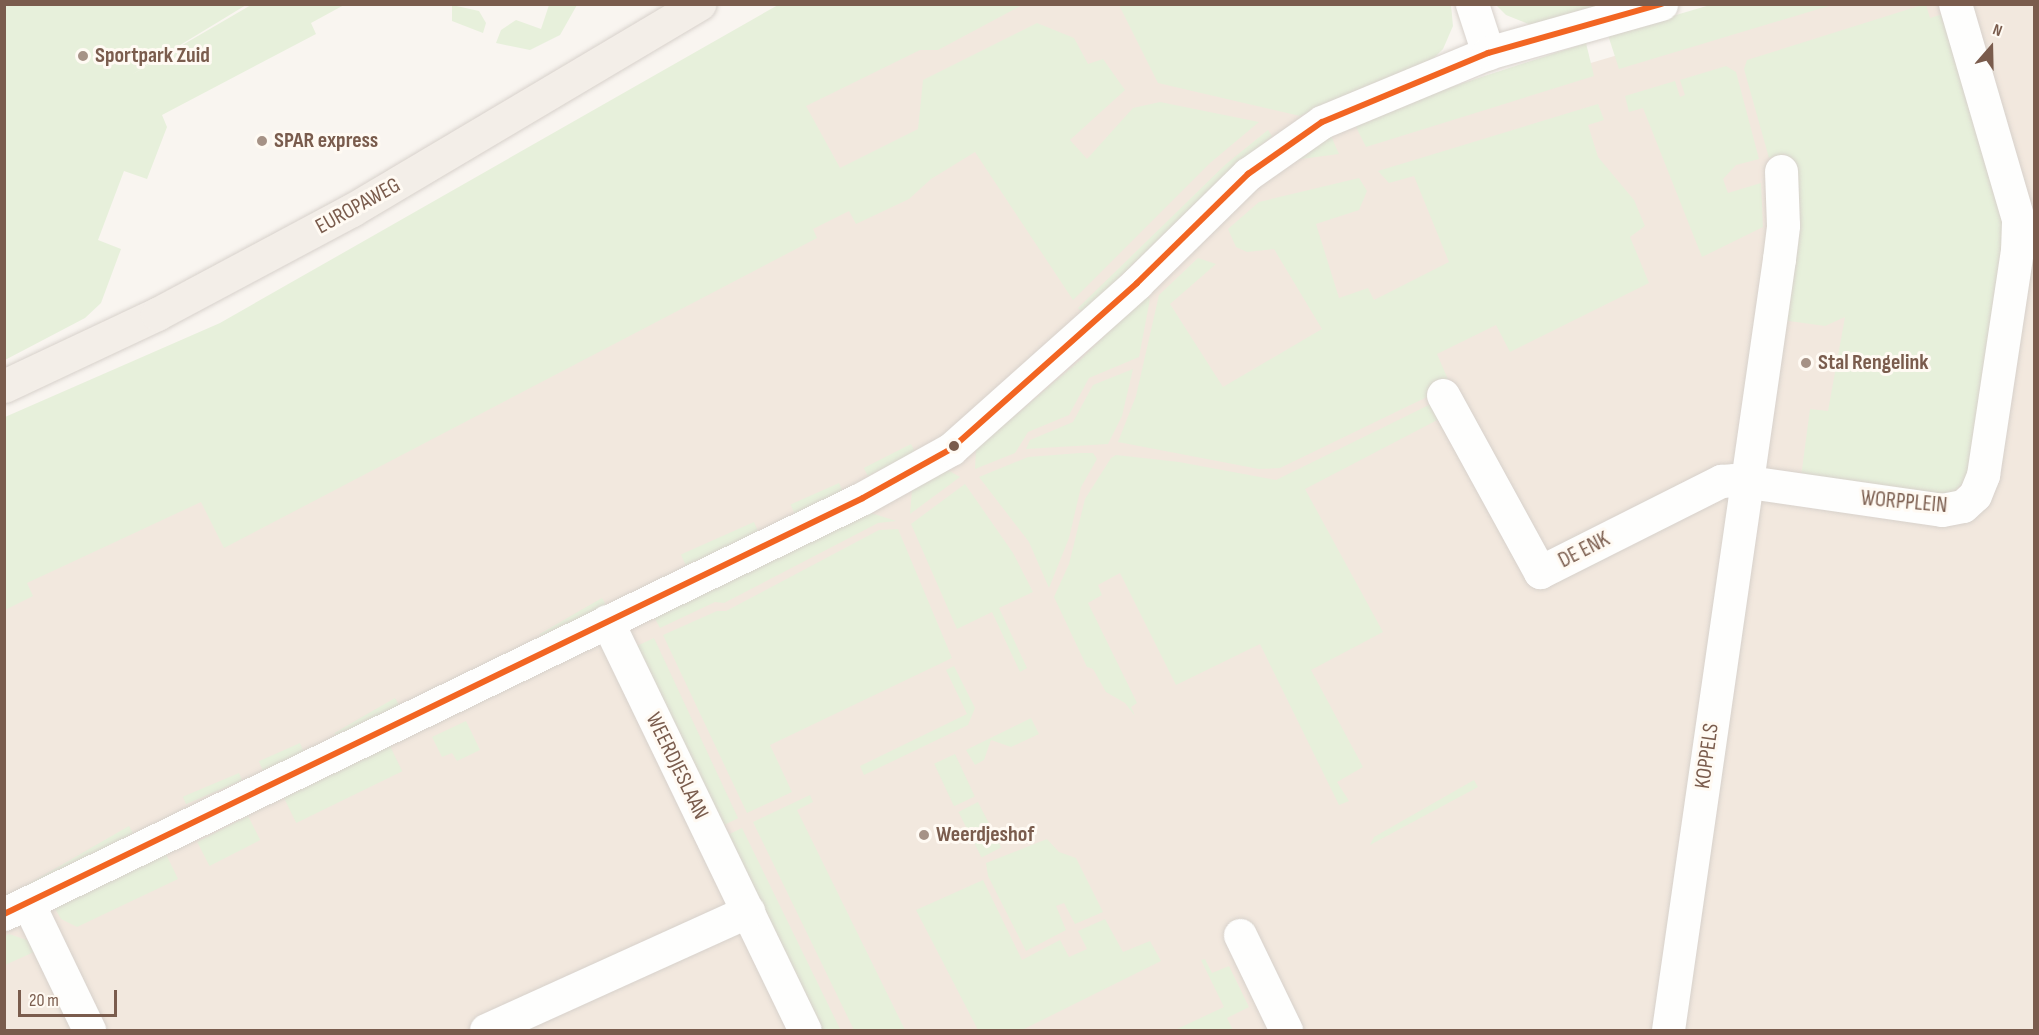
<!DOCTYPE html>
<style>
body{margin:0}
#map{position:relative;width:2039px;height:1035px;overflow:hidden;background:#f9f5f0;font-family:"Sofia Sans Condensed",sans-serif}
div>[style]{position:absolute}
[style*='--x']{left:calc(var(--x)*1px);top:calc(var(--y)*1px);width:calc(var(--w)*1px);rotate:calc(var(--a)*1deg)}
.residential>*{inset:0;background:#f2e8de}
.green>*{inset:0;background:#e7f0db;transform-origin:0 0}
.roads{filter:drop-shadow(0 0 2px #d7d1cb) drop-shadow(0 0 2px #d7d1cb)}
.minor>*{height:33px;margin:-16.5px;padding:0 16.5px;transform-origin:16.5px;border-radius:16.5px;background:#fefefd}
.major>*{height:33px;margin:-16.5px;padding:0 16.5px;transform-origin:16.5px;border-radius:16.5px;background:#f3eee8}
.bus-1>*{height:6px;margin:-3px;padding:0 3px;transform-origin:3px;border-radius:3px;background:#f26522}
.dots>*{width:16px;height:16px;translate:-50% -50%;box-sizing:border-box;border:3px solid #fffaf3;border-radius:50%}
span{translate:-50% -50%;white-space:nowrap;text-align:center;line-height:1.15;-webkit-text-stroke:6px #fffaf3;paint-order:stroke}
.poi-label{font-size:22px;color:#7a5c4d;font-weight:700}
.left{translate:0 -50%;text-align:left}
.street-label{font-size:22px;color:#7a5c4d}
.frame{position:absolute;inset:0;border:6px solid #7a5c4d;pointer-events:none}
.north{position:absolute;left:1961px;top:18px;width:60px;height:60px;-webkit-text-stroke:4px #fffaf3;paint-order:stroke;rotate:20deg;font-size:16px;font-weight:700;line-height:24px;text-align:center;color:#7a5c4d}
.north::after{content:'';display:block;margin:auto;width:21px;height:27px;background:#7a5c4d;clip-path:polygon(50% 0,100% 100%,50% 72%,0 100%)}
.scale{position:absolute;left:18px;top:990px;width:99px;height:27px;box-sizing:border-box;border:3px solid #7a5c4d;border-top:0;padding-left:8px;font-size:18px;line-height:21px;white-space:nowrap;color:#7a5c4d;-webkit-text-stroke:4px #fffaf3;paint-order:stroke}
</style>
<div id="map">
<div class="residential">
<i style="clip-path:polygon(977px 5px,1140px 5px,1367px 129px,1787px 5px,2034px 5px,2034px 1030px,5px 1030px,4px 530px)"></i>
</div>
<div class="green">
<i style="clip-path:polygon(4px 5px,246px 5px,131px 75px,251px 5px,344px 5px,311px 23px,316px 34px,162px 115px,167px 127px,147px 179px,124px 171px,98px 240px,121px 249px,101px 303px,85px 318px,5px 360px)"></i>
<i style="clip-path:polygon(452px 5px,479px 11px,486px 23px,483px 33px,452px 21px)"></i>
<i style="clip-path:polygon(549px 5px,577px 5px,560px 35px,530px 50px,496px 43px,501px 30px,516px 20px,541px 29px)"></i>
<i style="clip-path:polygon(778px 5px,1022px 5px,938px 50px,920px 50px,806px 106px,840px 168px,918px 129px,923px 80px,1037px 23px,1074px 38px,1088px 64px,1103px 59px,1125px 90px,1070px 140px,1087px 159px,1133px 108px,1160px 102px,1259px 122px,1210px 163px,1073px 300px,975px 152px,931px 179px,909px 199px,856px 224px,849px 211px,813px 229px,817px 238px,224px 548px,201px 502px,27px 583px,33px 596px,5px 610px,5px 417px,220px 323px)"></i>
<i style="clip-path:polygon(1119px 5px,1451px 5px,1453px 26px,1443px 49px,1433px 59px,1300px 116px,1158px 83px)"></i>
<i style="clip-path:polygon(1496px 5px,1604px 5px,1531px 25px,1506px 15px)"></i>
<i style="clip-path:polygon(1710px 5px,1832px 5px,1619px 69px,1608px 35px)"></i>
<i style="clip-path:polygon(1922px 5px,1926px 5px,1930px 18px,1946px 13px,1992px 158px,2005px 242px,1969px 478px,1948px 497px,1801px 477px,1810px 409px,1828px 411px,1845px 317px,1825px 326px,1782px 320px,1788px 173px,1785px 154px,1769px 158px,1744px 69px,1747px 60px)"></i>
<i style="clip-path:polygon(1586px 43px,1594px 76px,1366px 147px,1354px 123px,1390px 107px)"></i>
<i style="clip-path:polygon(1726px 66px,1736px 72px,1759px 159px,1736px 165px,1723px 179px,1728px 193px,1761px 183px,1763px 227px,1702px 257px,1643px 108px,1629px 112px,1625px 96px,1675px 81px,1680px 97px,1685px 95px,1680px 80px)"></i>
<i style="clip-path:polygon(1598px 104px,1604px 120px,1588px 125px,1598px 157px,1634px 200px,1645px 226px,1630px 237px,1649px 283px,1510px 352px,1496px 325px,1437px 354px,1449px 382px,1431px 395px,1280px 468px,1259px 469px,1118px 442px,1136px 396px,1159px 295px,1198px 258px,1216px 264px,1170px 304px,1223px 387px,1322px 329px,1274px 249px,1247px 252px,1236px 247px,1228px 229px,1259px 202px,1359px 178px,1367px 191px,1359px 210px,1316px 224px,1339px 298px,1368px 288px,1374px 300px,1449px 262px,1414px 176px,1389px 183px,1378px 171px)"></i>
<i style="clip-path:polygon(1268px 130px,1272px 136px,1220px 179px,1083px 313px,1078px 308px,1226px 164px)"></i>
<i style="clip-path:polygon(1331px 136px,1339px 154px,1293px 160px)"></i>
<i style="clip-path:polygon(1146px 295px,1150px 299px,1139px 357px,1089px 378px,1069px 415px,1028px 432px,1015px 453px,975px 469px,976px 449px,1079px 361px)"></i>
<i style="clip-path:polygon(1133px 369px,1122px 416px,1108px 444px,1026px 449px,1030px 440px,1073px 422px,1093px 385px)"></i>
<i style="clip-path:polygon(1435px 402px,1443px 417px,1305px 489px,1383px 632px,1311px 670px,1363px 767px,1337px 782px,1349px 801px,1339px 805px,1260px 644px,1176px 685px,1120px 573px,1098px 585px,1102px 595px,1088px 603px,1137px 703px,1131px 707px,1135px 716px,1125px 703px,1106px 692px,1093px 669px,1087px 667px,1054px 597px,1069px 564px,1085px 499px,1111px 458px,1116px 455px,1179px 462px,1276px 480px)"></i>
<i style="left:911px;top:444px;width:9px;height:53px;rotate:63deg"></i>
<i style="clip-path:polygon(1080px 453px,1093px 453px,1097px 459px,1081px 487px,1069px 538px,1049px 588px,1029px 542px,979px 477px,1028px 457px)"></i>
<i style="clip-path:polygon(946px 469px,960px 477px,910px 514px,912px 490px)"></i>
<i style="left:839px;top:483px;width:10px;height:53px;rotate:66deg"></i>
<i style="clip-path:polygon(965px 484px,1013px 553px,1033px 592px,999px 608px,1027px 668px,1020px 672px,992px 612px,957px 629px,911px 524px)"></i>
<i style="clip-path:polygon(871px 513px,896px 521px,878px 523px,724px 603px,715px 602px,660px 628px,654px 617px)"></i>
<i style="left:754px;top:522px;width:12px;height:80px;rotate:66deg"></i>
<i style="clip-path:polygon(898px 529px,952px 658px,770px 745px,792px 792px,747px 813px,663px 635px,717px 611px,726px 611px,879px 530px)"></i>
<i style="left:602px;top:598px;width:8px;height:72px;rotate:60deg"></i>
<i style="left:654px;top:638px;width:199px;height:19px;rotate:65deg"></i>
<i style="clip-path:polygon(954px 666px,975px 708px,968px 725px,864px 775px,860px 766px,967px 714px,946px 670px)"></i>
<i style="left:395px;top:698px;width:8px;height:70px;rotate:60deg"></i>
<i style="clip-path:polygon(1031px 718px,1039px 734px,1011px 747px,991px 740px,984px 760px,975px 765px,966px 750px)"></i>
<i style="clip-path:polygon(466px 721px,480px 750px,457px 761px,452px 753px,442px 757px,432px 737px)"></i>
<i style="left:300px;top:743px;width:10px;height:45px;rotate:66deg"></i>
<i style="left:390px;top:746px;width:28px;height:118px;rotate:64deg"></i>
<i style="left:955px;top:754px;width:47px;height:23px;rotate:65deg"></i>
<i style="left:239px;top:773px;width:8px;height:61px;rotate:67deg"></i>
<i style="clip-path:polygon(1474px 780px,1478px 787px,1370px 845px,1374px 837px)"></i>
<i style="clip-path:polygon(810px 795px,813px 802px,797px 810px,905px 1030px,854px 1030px,753px 822px)"></i>
<i style="left:978px;top:802px;width:51px;height:22px;rotate:63deg"></i>
<i style="left:248px;top:816px;width:27px;height:57px;rotate:63deg"></i>
<i style="left:129px;top:826px;width:8px;height:137px;rotate:60deg"></i>
<i style="left:742px;top:828px;width:224px;height:17px;rotate:64deg"></i>
<i style="clip-path:polygon(1047px 839px,1059px 852px,1076px 858px,1103px 912px,1075px 924px,1064px 903px,1056px 906px,1066px 930px,1026px 951px,988px 876px,986px 863px)"></i>
<i style="clip-path:polygon(166px 854px,178px 879px,77px 927px,61px 919px,54px 907px)"></i>
<i style="clip-path:polygon(983px 880px,1022px 960px,1060px 940px,1069px 957px,1087px 949px,1078px 931px,1105px 919px,1123px 952px,1150px 941px,1161px 961px,1022px 1030px,978px 1030px,916px 910px)"></i>
<i style="clip-path:polygon(9px 934px,30px 941px,34px 952px,5px 965px,5px 936px)"></i>
<i style="clip-path:polygon(1205px 959px,1212px 973px,1229px 966px,1249px 1007px,1227px 1018px,1233px 1030px,1175px 1030px,1224px 1007px,1201px 960px)"></i>
</div>
<div class="roads">
<div class="minor">
<i style="--x:1472;--y:4;--w:52;--a:71.9"></i>
<i style="--x:1443;--y:395;--w:202;--a:61.3"></i>
<i style="--x:1540;--y:572;--w:203;--a:-26.7"></i>
<i style="--x:1721;--y:481;--w:14;--a:-4"></i>
<i style="--x:1735;--y:480;--w:209;--a:8.2"></i>
<i style="--x:1942;--y:510;--w:21;--a:-11"></i>
<i style="--x:1963;--y:506;--w:16;--a:-43"></i>
<i style="--x:1975;--y:495;--w:22;--a:-68"></i>
<i style="--x:1983;--y:475;--w:227;--a:-81.4"></i>
<i style="--x:2017;--y:251;--w:32;--a:-88"></i>
<i style="--x:2018;--y:219;--w:224;--a:-106.3"></i>
<i style="--x:607;--y:621;--w:454;--a:64.2"></i>
<i style="--x:28;--y:903;--w:141;--a:64.3"></i>
<i style="--x:4;--y:914;--w:954;--a:-25.84"></i>
<i style="--x:863;--y:498;--w:101;--a:-29.1"></i>
<i style="--x:951;--y:449;--w:249;--a:-41.7"></i>
<i style="--x:1137;--y:283;--w:156;--a:-44.5"></i>
<i style="--x:1248;--y:174;--w:90;--a:-35.1"></i>
<i style="--x:1322;--y:122;--w:180;--a:-22.6"></i>
<i style="--x:1488;--y:53;--w:180;--a:-15.8"></i>
<i style="--x:1240;--y:935;--w:106;--a:64.2"></i>
<i style="--x:486;--y:1030;--w:288;--a:-24.4"></i>
<i style="--x:1668;--y:1030;--w:779;--a:-81.81"></i>
<i style="--x:1779;--y:259;--w:34;--a:-83"></i>
<i style="--x:1783;--y:225;--w:54;--a:-92.1"></i>
</div>
<div class="major">
<i style="--x:4;--y:386;--w:169;--a:-25.2"></i>
<i style="--x:157;--y:314;--w:221;--a:-28.1"></i>
<i style="--x:352;--y:210;--w:404;--a:-30.7"></i>
</div>
</div>
<div class="bus-1">
<i style="--x:4;--y:914;--w:954;--a:-25.84"></i>
<i style="--x:863;--y:498;--w:101;--a:-29.1"></i>
<i style="--x:951;--y:449;--w:249;--a:-41.7"></i>
<i style="--x:1137;--y:283;--w:156;--a:-44.5"></i>
<i style="--x:1248;--y:174;--w:90;--a:-35.1"></i>
<i style="--x:1322;--y:122;--w:180;--a:-22.6"></i>
<i style="--x:1488;--y:53;--w:180;--a:-15.8"></i>
</div>
<div class="dots">
<i style="left:83px;top:56px;background:#a69286"></i>
<i style="left:262px;top:141px;background:#a69286"></i>
<i style="left:1806px;top:363px;background:#a69286"></i>
<i style="left:954px;top:446px;background:#7a5c4d"></i>
<i style="left:924px;top:835px;background:#a69286"></i>
</div>
<div class="poi-label">
<span class="left" style="left:95px;top:56px">Sportpark Zuid</span>
<span class="left" style="left:274px;top:141px">SPAR express</span>
<span class="left" style="left:1818px;top:363px">Stal Rengelink</span>
<span class="left" style="left:936px;top:835px">Weerdjeshof</span>
</div>
<div class="street-label">
<span style="left:358px;top:206px;rotate:-29deg">EUROPAWEG</span>
<span style="left:1904px;top:502px;rotate:5deg">WORPPLEIN</span>
<span style="left:1584px;top:550px;rotate:-27deg">DE ENK</span>
<span style="left:1707px;top:756px;rotate:-82deg">KOPPELS</span>
<span style="left:677px;top:766px;rotate:64deg">WEERDJESLAAN</span>
</div>
<div class="frame"></div>
<div class="north">N</div>
<div class="scale">20 m</div>
</div>
